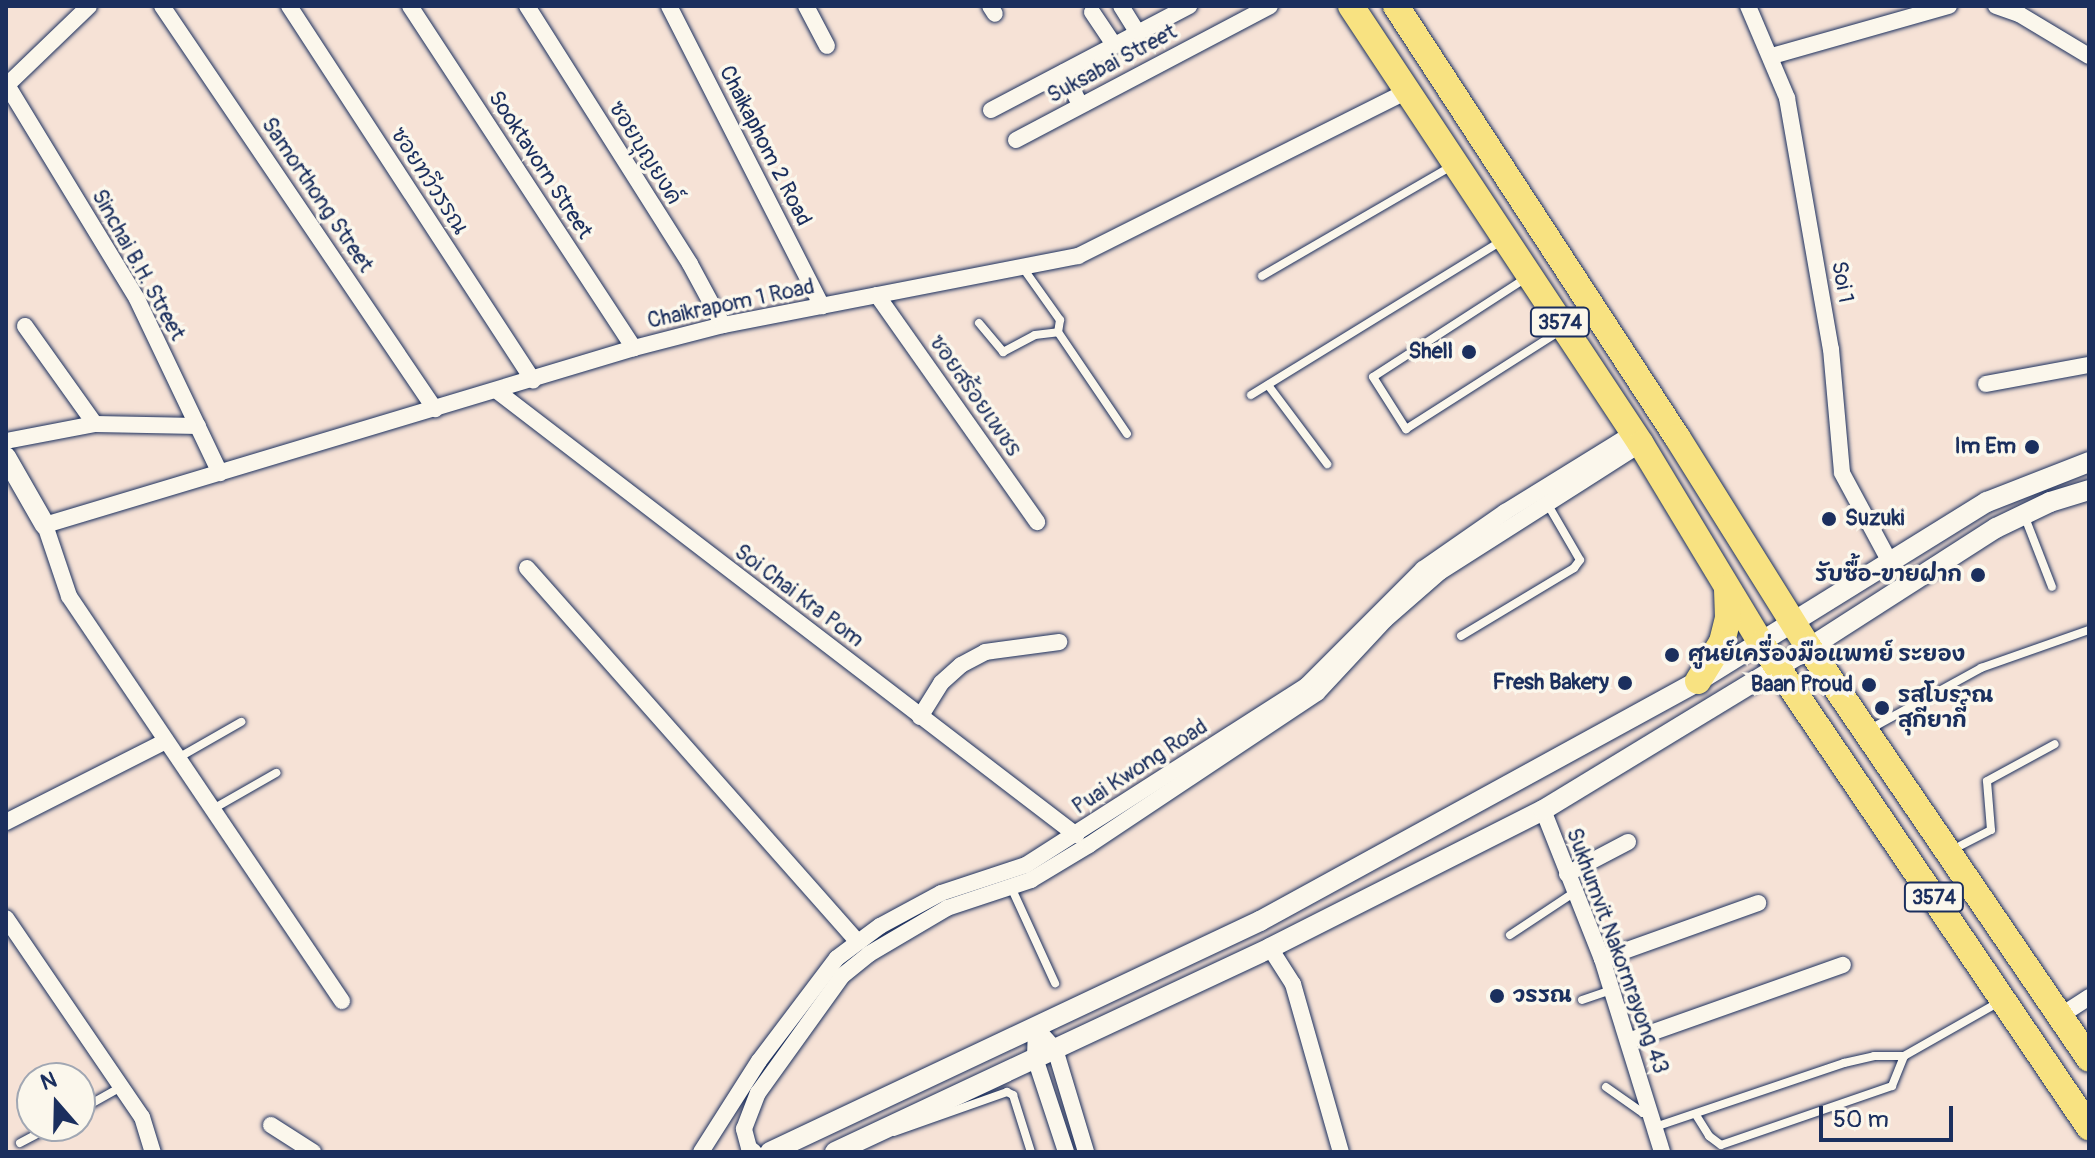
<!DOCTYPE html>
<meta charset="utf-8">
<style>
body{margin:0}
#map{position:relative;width:2095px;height:1158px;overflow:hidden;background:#f6e2d6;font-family:Pangolin,"Playpen Sans Thai",sans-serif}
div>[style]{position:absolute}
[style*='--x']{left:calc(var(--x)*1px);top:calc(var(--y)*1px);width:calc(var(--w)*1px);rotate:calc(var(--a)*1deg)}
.roads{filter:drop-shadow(0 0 2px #1b2f5e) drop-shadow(0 0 2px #1b2f5e)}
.service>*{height:8px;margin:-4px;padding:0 4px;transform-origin:4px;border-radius:4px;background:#fbf7ec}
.minor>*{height:16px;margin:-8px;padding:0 8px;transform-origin:8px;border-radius:8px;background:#fbf7ec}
.tertiary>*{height:20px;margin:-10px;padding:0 10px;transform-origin:10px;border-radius:10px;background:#fbf7ec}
.primary>*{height:26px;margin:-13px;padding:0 13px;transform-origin:13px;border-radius:13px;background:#f8e281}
.dots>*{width:22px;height:22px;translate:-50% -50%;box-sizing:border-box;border:4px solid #fbf7ec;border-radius:50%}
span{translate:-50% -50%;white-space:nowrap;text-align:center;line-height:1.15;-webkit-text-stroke:7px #fbf7ec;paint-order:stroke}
.shield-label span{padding:2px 6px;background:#fbf7ec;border:2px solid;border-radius:6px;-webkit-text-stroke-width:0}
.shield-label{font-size:20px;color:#1b2f5e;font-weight:700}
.street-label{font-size:22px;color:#1b2f5e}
.poi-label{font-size:22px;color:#1b2f5e;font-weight:700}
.right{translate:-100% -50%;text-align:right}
.left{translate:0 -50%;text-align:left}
.frame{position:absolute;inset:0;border:8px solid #1b2f5e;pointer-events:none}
.north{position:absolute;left:16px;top:1062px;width:80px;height:80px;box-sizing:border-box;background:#fbf7ec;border:2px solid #a1a7b3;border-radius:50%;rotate:340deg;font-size:22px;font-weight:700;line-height:32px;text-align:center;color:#1b2f5e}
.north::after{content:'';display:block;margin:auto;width:28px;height:36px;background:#1b2f5e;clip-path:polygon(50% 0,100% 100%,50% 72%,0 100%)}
.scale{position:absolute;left:1819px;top:1106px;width:134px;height:36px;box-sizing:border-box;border:4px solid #1b2f5e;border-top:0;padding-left:10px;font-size:24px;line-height:28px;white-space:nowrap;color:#1b2f5e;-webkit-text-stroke:6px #fbf7ec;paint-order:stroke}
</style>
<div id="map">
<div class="roads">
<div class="service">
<i style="--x:1023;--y:268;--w:64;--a:54.6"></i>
<i style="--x:1060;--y:320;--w:12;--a:99"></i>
<i style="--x:1058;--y:332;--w:123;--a:55.9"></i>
<i style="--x:1262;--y:276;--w:220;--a:-30.1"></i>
<i style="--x:1526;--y:278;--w:182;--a:147.1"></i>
<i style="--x:1373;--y:377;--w:62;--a:57.6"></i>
<i style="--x:1406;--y:429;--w:183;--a:-32.5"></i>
<i style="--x:979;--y:323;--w:38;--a:50"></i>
<i style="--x:1003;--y:352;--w:36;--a:-28"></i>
<i style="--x:1035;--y:335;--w:23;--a:-7"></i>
<i style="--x:1268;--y:385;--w:99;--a:53.2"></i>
<i style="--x:1251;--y:395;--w:294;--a:-31.6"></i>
<i style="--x:2024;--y:515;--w:77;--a:68.7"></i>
<i style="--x:1461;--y:636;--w:132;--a:-31"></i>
<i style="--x:1574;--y:568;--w:10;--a:-53"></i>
<i style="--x:1580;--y:560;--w:66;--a:-120.1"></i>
<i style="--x:1870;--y:729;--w:127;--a:-28.8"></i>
<i style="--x:1981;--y:668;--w:114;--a:-19.4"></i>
<i style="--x:178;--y:758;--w:73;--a:-29.7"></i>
<i style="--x:213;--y:809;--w:73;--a:-29.7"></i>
<i style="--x:1950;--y:851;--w:46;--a:-27.1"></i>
<i style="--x:1991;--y:830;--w:49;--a:-94.7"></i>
<i style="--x:1987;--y:781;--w:77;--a:-28.6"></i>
<i style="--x:1011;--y:887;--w:106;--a:65.4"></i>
<i style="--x:1510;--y:935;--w:78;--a:-33.5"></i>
<i style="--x:1582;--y:1000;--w:31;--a:-19"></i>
<i style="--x:1606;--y:1087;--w:45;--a:35.1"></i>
<i style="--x:1643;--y:1113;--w:6;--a:-9"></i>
<i style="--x:80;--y:1110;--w:47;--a:-29.3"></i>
<i style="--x:1696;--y:1115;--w:25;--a:58"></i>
<i style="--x:1709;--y:1136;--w:15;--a:37"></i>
<i style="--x:1721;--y:1145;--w:181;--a:-19"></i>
<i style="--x:1892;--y:1086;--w:32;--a:-68"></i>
<i style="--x:1655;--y:1127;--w:200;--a:-18.7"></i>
<i style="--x:1844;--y:1063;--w:31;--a:-13"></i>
<i style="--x:1874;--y:1056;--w:30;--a:0"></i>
<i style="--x:1904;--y:1056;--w:109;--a:-29.6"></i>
<i style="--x:894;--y:1132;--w:120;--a:-19.5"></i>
<i style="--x:1007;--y:1092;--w:7;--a:27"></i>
<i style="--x:1013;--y:1095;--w:60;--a:72.5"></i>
<i style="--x:20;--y:1143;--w:36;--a:-28"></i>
</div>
<div class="minor">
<i style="--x:162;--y:6;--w:487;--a:55.9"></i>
<i style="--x:289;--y:6;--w:447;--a:56.9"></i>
<i style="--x:410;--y:6;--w:409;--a:56.8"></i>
<i style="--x:527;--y:6;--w:305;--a:57.7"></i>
<i style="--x:690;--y:264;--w:69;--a:61.6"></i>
<i style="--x:669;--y:6;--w:337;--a:63"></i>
<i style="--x:806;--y:6;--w:45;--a:62.3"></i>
<i style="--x:990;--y:6;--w:9;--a:58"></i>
<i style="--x:1121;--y:6;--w:32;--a:58"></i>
<i style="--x:1748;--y:6;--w:100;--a:67"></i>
<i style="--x:1787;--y:98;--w:255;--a:80.1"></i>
<i style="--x:1831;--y:349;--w:124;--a:84.9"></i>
<i style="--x:1842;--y:473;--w:101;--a:61.7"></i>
<i style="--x:1996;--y:6;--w:24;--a:19"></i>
<i style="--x:2019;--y:14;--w:82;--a:31"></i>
<i style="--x:1092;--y:12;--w:40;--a:56"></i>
<i style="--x:1772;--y:56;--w:184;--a:-15.8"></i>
<i style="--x:1064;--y:72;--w:37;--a:64"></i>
<i style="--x:7;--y:85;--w:250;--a:58.7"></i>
<i style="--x:137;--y:299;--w:193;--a:64.5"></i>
<i style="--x:6;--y:86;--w:115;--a:-43.9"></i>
<i style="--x:991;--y:110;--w:224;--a:-27.7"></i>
<i style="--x:1016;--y:140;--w:287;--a:-27.8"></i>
<i style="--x:877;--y:295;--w:278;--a:54.8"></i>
<i style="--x:25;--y:326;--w:120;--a:54.5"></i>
<i style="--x:1986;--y:384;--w:105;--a:-10.5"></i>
<i style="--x:497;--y:391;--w:730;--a:37.48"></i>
<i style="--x:6;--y:441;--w:91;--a:-10.8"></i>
<i style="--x:95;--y:424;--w:103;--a:1.1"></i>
<i style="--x:527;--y:568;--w:499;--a:48.5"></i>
<i style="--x:920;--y:717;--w:40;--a:-58"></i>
<i style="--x:941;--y:683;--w:27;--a:-42"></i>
<i style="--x:961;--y:665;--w:27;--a:-28"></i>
<i style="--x:985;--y:652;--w:75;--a:-7.7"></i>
<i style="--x:1543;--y:810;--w:160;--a:68.4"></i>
<i style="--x:1602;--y:959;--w:202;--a:72.7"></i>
<i style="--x:6;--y:822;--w:179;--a:-26.9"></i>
<i style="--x:1567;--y:874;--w:69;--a:-27.7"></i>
<i style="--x:6;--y:918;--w:241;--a:55.7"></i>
<i style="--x:142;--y:1117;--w:37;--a:73"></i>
<i style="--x:1270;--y:948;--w:43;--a:57.4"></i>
<i style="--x:1293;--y:984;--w:175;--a:74.1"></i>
<i style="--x:1602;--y:959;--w:166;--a:-19.7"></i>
<i style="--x:342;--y:1001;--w:488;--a:-124"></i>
<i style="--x:69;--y:596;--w:75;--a:-108.7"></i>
<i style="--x:45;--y:525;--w:615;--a:-16.73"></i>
<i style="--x:634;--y:348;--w:92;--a:-14.5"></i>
<i style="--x:723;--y:325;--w:362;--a:-11"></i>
<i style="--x:1078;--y:256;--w:369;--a:-26.6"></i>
<i style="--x:2060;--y:1016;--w:35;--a:-33"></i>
<i style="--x:1036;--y:1028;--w:28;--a:48"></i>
<i style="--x:1055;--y:1049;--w:108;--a:73.2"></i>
<i style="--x:1036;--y:1028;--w:30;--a:92"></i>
<i style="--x:1035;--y:1058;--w:99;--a:71.7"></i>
<i style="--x:1628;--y:1041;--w:228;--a:-19.5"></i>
<i style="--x:271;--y:1125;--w:50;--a:32.7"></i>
<i style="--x:701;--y:1152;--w:108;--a:-57.5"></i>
<i style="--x:759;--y:1061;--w:129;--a:-52.9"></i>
<i style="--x:837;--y:958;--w:54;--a:-36.7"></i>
<i style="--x:880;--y:926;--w:69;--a:-28.4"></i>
<i style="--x:941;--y:893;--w:89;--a:-18.2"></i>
<i style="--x:1026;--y:865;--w:334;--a:-32.6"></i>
<i style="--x:1307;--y:685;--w:164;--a:-45"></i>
<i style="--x:1423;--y:569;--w:100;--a:-34.8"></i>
<i style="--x:1505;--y:512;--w:150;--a:-31.7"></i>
<i style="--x:754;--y:1152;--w:6;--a:-141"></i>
<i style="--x:749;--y:1148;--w:20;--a:-105"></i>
<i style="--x:744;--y:1129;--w:39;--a:-69"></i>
<i style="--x:758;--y:1093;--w:144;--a:-54.3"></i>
<i style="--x:842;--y:976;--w:35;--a:-39"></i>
<i style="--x:869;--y:954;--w:91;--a:-30.5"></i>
<i style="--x:947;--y:908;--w:89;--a:-18.4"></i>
<i style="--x:1031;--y:880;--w:68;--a:-31.1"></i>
<i style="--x:1089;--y:845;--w:274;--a:-33.7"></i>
<i style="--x:1317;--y:693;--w:100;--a:-47"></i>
<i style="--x:1385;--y:620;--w:73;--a:-41.1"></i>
<i style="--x:1440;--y:572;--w:238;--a:-32.5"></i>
</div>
<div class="tertiary">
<i style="--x:6;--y:457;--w:78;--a:60.2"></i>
<i style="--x:770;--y:1152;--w:542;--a:-25.24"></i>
<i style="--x:1260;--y:921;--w:499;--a:-28.7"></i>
<i style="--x:1698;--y:681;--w:340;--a:-31.8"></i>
<i style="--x:1987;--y:502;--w:110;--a:-21.4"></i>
<i style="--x:835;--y:1152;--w:480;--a:-25.1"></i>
<i style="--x:1270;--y:948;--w:306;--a:-26.8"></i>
<i style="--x:1543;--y:810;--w:311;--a:-31.3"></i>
<i style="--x:1809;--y:648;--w:222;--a:-32.7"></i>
<i style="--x:1996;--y:528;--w:60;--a:-25.7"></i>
<i style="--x:2050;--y:502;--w:41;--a:-17.1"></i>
</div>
<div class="primary">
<i style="--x:1351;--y:6;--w:525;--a:56.49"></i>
<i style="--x:1641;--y:444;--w:232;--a:58.9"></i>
<i style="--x:1761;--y:643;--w:585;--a:55.88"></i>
<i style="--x:1396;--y:6;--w:515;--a:56.9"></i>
<i style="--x:1677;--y:437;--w:249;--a:58"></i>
<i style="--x:1809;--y:648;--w:497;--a:55.7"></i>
<i style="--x:1698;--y:681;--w:46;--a:-58.4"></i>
<i style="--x:1722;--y:642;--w:25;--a:-76"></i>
<i style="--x:1728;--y:618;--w:30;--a:-92"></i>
</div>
</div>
<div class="dots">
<i style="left:1469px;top:352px;background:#1b2f5e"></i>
<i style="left:2032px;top:447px;background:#1b2f5e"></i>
<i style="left:1829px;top:519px;background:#1b2f5e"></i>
<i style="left:1978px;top:575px;background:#1b2f5e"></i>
<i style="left:1672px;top:655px;background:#1b2f5e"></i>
<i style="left:1625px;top:683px;background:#1b2f5e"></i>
<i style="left:1869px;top:685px;background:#1b2f5e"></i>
<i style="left:1882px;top:708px;background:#1b2f5e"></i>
<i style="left:1497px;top:996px;background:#1b2f5e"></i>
</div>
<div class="shield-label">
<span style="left:1560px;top:322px">3574</span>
<span style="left:1934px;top:897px">3574</span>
</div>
<div class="street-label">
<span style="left:1112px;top:64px;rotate:-28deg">Suksabai Street</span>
<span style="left:765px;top:146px;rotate:63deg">Chaikaphom 2 Road</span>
<span style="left:645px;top:153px;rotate:58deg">ซอยบุญยงค์</span>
<span style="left:540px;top:165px;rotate:57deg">Sooktavorn Street</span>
<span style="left:429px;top:181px;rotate:57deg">ซอยทวีวรรณ</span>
<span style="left:317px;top:195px;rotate:56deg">Samorthong Street</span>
<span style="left:138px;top:265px;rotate:61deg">Sinchai B.H. Street</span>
<span style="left:1842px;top:282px;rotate:80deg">Soi 1</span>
<span style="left:731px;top:304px;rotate:-12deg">Chaikrapom 1 Road</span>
<span style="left:975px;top:396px;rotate:55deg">ซอยสร้อยเพชร</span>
<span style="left:799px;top:596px;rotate:37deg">Soi Chai Kra Pom</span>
<span style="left:1140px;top:767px;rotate:-33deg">Puai Kwong Road</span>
<span style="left:1617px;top:951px;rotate:70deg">Sukhumvit Nakornrayong 43</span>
</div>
<div class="poi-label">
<span class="right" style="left:1453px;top:352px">Shell</span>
<span class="right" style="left:2016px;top:447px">Im Em</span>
<span class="left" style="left:1845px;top:519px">Suzuki</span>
<span class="right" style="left:1962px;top:575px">รับซื้อ-ขายฝาก</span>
<span class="left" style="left:1688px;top:655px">ศูนย์เครื่องมือแพทย์ ระยอง</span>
<span class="right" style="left:1609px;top:683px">Fresh Bakery</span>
<span class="right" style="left:1853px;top:685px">Baan Proud</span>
<span class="left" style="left:1898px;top:708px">รสโบราณ<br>สุกียากี์</span>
<span class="left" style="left:1513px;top:996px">วรรณ</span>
</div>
<div class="frame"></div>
<div class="north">N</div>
<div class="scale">50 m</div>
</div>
